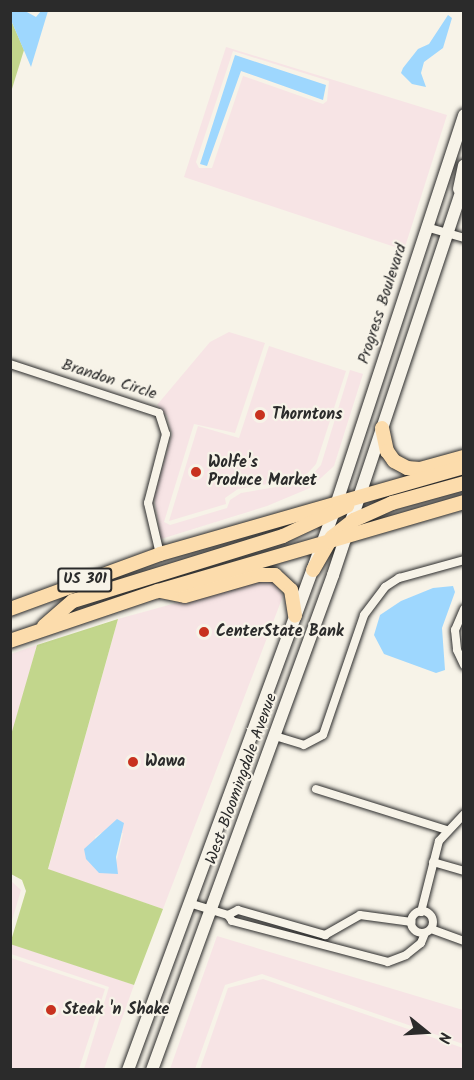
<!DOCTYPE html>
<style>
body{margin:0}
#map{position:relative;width:474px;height:1080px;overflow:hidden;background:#f7f3e8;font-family:Kalam,sans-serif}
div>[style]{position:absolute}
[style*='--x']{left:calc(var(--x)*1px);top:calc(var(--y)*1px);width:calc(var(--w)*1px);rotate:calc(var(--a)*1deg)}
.built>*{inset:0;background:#f7e4e5}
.green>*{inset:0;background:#c2d68c}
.water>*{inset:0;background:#9ed7fe}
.roads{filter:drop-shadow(0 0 2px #2b2b2b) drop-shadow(0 0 2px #2b2b2b)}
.minor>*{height:8px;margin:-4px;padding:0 4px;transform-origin:4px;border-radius:4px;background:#f7f3e8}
.minor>.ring{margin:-4px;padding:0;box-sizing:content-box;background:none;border:8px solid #f7f3e8;border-radius:50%}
.secondary>*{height:12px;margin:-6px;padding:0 6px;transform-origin:6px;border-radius:6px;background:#f7f3e8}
.primary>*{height:14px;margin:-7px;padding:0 7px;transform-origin:7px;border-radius:7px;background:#fcdcac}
.dots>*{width:16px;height:16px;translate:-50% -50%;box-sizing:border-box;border:3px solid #f7f3e8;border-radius:50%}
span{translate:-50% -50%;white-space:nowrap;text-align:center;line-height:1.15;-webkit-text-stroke:4.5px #f7f3e8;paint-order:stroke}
.shield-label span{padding:2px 4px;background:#f7f3e8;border:2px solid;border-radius:4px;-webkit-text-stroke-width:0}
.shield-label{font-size:15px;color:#2b2b2b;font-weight:700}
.street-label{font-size:16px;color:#2b2b2b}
.poi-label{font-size:16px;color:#2b2b2b;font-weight:700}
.left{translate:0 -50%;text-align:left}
.frame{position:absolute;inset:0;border:12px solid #2b2b2b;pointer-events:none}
.north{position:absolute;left:396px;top:1002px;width:60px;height:60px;-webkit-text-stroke:4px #f7f3e8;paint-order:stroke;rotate:108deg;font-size:16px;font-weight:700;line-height:24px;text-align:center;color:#2b2b2b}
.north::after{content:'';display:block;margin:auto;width:21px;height:27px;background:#2b2b2b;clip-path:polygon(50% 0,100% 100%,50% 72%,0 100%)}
</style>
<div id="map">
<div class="built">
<i style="clip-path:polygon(evenodd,226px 47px,447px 115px,404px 250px,184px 177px,226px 47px,233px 51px,329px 81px,327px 101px,323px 104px,243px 76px,212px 168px,199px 168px,196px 162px,233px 51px)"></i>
<i style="clip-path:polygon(229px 332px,265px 343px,235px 433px,194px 424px,164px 522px,170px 525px,227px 508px,230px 500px,241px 493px,293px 484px,311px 476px,321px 465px,350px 370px,363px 374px,334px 466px,310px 488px,267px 506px,161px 539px,154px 497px,172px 434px,167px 416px,157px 405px,210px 342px)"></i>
<i style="clip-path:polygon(269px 346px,346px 371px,316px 464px,307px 474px,292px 480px,238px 489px,225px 498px,226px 504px,169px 521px,198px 426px,239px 438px)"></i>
<i style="clip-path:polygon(evenodd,260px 580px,274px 580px,283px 596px,163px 909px,48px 870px,118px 619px,260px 580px,101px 833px,123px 833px,116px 863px,110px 871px,102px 873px,95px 837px,101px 833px)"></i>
<i style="clip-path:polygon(37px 645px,12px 735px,11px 735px,11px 654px)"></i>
<i style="clip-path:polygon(11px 881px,21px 890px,11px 924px,10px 881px)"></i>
<i style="clip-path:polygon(217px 936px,463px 1010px,463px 1044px,262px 974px,225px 985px,195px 1069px,170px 1069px)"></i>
<i style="clip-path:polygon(11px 944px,134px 985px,104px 1069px,84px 1069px,109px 987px,11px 954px)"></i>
<i style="clip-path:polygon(11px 958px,105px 989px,79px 1069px,11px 1069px)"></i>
<i style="clip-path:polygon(263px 979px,463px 1048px,463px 1069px,200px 1069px,228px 988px)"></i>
</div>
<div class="green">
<i style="clip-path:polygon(11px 20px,24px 50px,11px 92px)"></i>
<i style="clip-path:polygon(118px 619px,48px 869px,163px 909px,134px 985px,10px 944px,26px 891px,22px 880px,11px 874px,11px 735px,37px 645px)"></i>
</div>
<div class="water">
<i style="clip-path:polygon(11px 10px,25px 11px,36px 17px,41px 11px,48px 11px,31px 67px,11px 20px)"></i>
<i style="clip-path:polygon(448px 15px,452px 18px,443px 48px,424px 62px,421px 73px,426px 87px,412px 84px,401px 73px,403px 68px,418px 49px,429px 44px)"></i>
<i style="clip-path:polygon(235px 55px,326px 85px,323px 100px,241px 71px,207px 166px,200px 164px)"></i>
<i style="clip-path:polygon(453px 586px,455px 592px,442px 628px,445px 670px,436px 673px,384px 654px,374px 635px,380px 615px,401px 601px,433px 588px)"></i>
<i style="clip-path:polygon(117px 819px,124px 823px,116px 857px,118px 874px,99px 873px,86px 859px,84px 849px)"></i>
</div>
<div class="roads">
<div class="minor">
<i style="--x:426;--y:227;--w:40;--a:16"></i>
<i style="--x:10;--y:364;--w:157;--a:18.2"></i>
<i style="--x:159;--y:413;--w:22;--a:72"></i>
<i style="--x:166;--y:434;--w:71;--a:104.6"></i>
<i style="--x:148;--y:503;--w:52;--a:76.8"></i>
<i style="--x:464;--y:609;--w:23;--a:113"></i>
<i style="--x:455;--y:630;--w:20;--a:84"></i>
<i style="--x:457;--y:650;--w:17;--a:65"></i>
<i style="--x:275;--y:736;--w:30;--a:17"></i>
<i style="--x:304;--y:745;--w:21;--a:-28"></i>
<i style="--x:323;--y:735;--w:127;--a:-71.1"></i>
<i style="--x:364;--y:615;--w:35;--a:-53"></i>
<i style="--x:385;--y:587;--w:17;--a:-33"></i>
<i style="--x:399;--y:578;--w:67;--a:-15.5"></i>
<i style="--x:316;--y:789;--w:137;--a:17.4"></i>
<i style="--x:433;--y:862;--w:32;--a:16"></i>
<i style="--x:189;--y:903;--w:41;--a:17.1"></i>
<i style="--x:228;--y:915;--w:7;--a:56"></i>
<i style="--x:232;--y:921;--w:161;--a:14.7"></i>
<i style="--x:388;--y:962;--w:19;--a:-21"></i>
<i style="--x:406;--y:955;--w:19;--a:-39"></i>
<i style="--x:421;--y:943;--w:11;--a:-68"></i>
<i class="ring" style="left:411px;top:911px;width:14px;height:14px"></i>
<i style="--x:421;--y:912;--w:73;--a:-75.8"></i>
<i style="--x:439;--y:841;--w:37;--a:-47"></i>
<i style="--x:228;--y:915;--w:11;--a:-27"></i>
<i style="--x:238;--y:910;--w:91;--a:16"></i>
<i style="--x:325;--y:935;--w:40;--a:-29.7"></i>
<i style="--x:360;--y:915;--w:52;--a:7.7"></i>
<i style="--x:431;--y:929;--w:35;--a:20"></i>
</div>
<div class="secondary">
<i style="--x:459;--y:189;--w:24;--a:-78"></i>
<i style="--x:128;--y:1070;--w:593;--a:-69.76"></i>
<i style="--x:333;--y:514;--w:420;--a:-71.8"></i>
<i style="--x:152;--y:1070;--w:527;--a:-69.91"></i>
<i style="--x:333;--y:575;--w:413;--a:-71.5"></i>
</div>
<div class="primary">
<i style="--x:382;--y:428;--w:24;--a:78"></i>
<i style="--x:387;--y:451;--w:12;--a:55"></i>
<i style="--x:394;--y:461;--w:15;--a:28"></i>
<i style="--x:407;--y:468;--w:13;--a:4"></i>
<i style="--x:420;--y:469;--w:46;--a:-15.3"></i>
<i style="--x:313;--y:570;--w:38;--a:-60"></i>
<i style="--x:332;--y:537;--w:28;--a:-38"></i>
<i style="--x:354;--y:520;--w:42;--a:-24.1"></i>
<i style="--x:392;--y:503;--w:75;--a:-15.5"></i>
<i style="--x:160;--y:591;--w:25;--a:11"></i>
<i style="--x:185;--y:596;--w:76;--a:-16"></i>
<i style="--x:258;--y:575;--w:17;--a:0"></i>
<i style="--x:275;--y:575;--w:22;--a:43"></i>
<i style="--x:291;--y:590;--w:26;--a:81"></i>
<i style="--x:10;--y:609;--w:160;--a:-20.1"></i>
<i style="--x:160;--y:554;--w:316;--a:-16"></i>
<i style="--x:44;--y:626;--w:38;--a:-41"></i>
<i style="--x:73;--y:601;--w:220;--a:-17.2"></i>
<i style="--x:283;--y:536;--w:71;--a:-25.1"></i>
<i style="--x:10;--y:641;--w:156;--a:-18.7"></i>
<i style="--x:158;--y:591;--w:319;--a:-16.2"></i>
</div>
</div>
<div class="dots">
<i style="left:260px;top:415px;background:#c8321e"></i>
<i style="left:196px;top:472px;background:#c8321e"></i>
<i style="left:204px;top:632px;background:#c8321e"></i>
<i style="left:133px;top:762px;background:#c8321e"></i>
<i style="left:51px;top:1010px;background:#c8321e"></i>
</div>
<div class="shield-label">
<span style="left:85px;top:580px">US 301</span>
</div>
<div class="street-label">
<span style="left:383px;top:304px;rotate:-72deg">Progress Boulevard</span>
<span style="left:109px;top:380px;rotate:18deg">Brandon Circle</span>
<span style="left:242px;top:779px;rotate:-70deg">West Bloomingdale Avenue</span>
</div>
<div class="poi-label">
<span class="left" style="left:272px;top:415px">Thorntons</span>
<span class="left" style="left:208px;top:472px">Wolfe's<br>Produce Market</span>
<span class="left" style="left:216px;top:632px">CenterState Bank</span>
<span class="left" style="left:145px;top:762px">Wawa</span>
<span class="left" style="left:63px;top:1010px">Steak 'n Shake</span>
</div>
<div class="frame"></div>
<div class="north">N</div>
</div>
